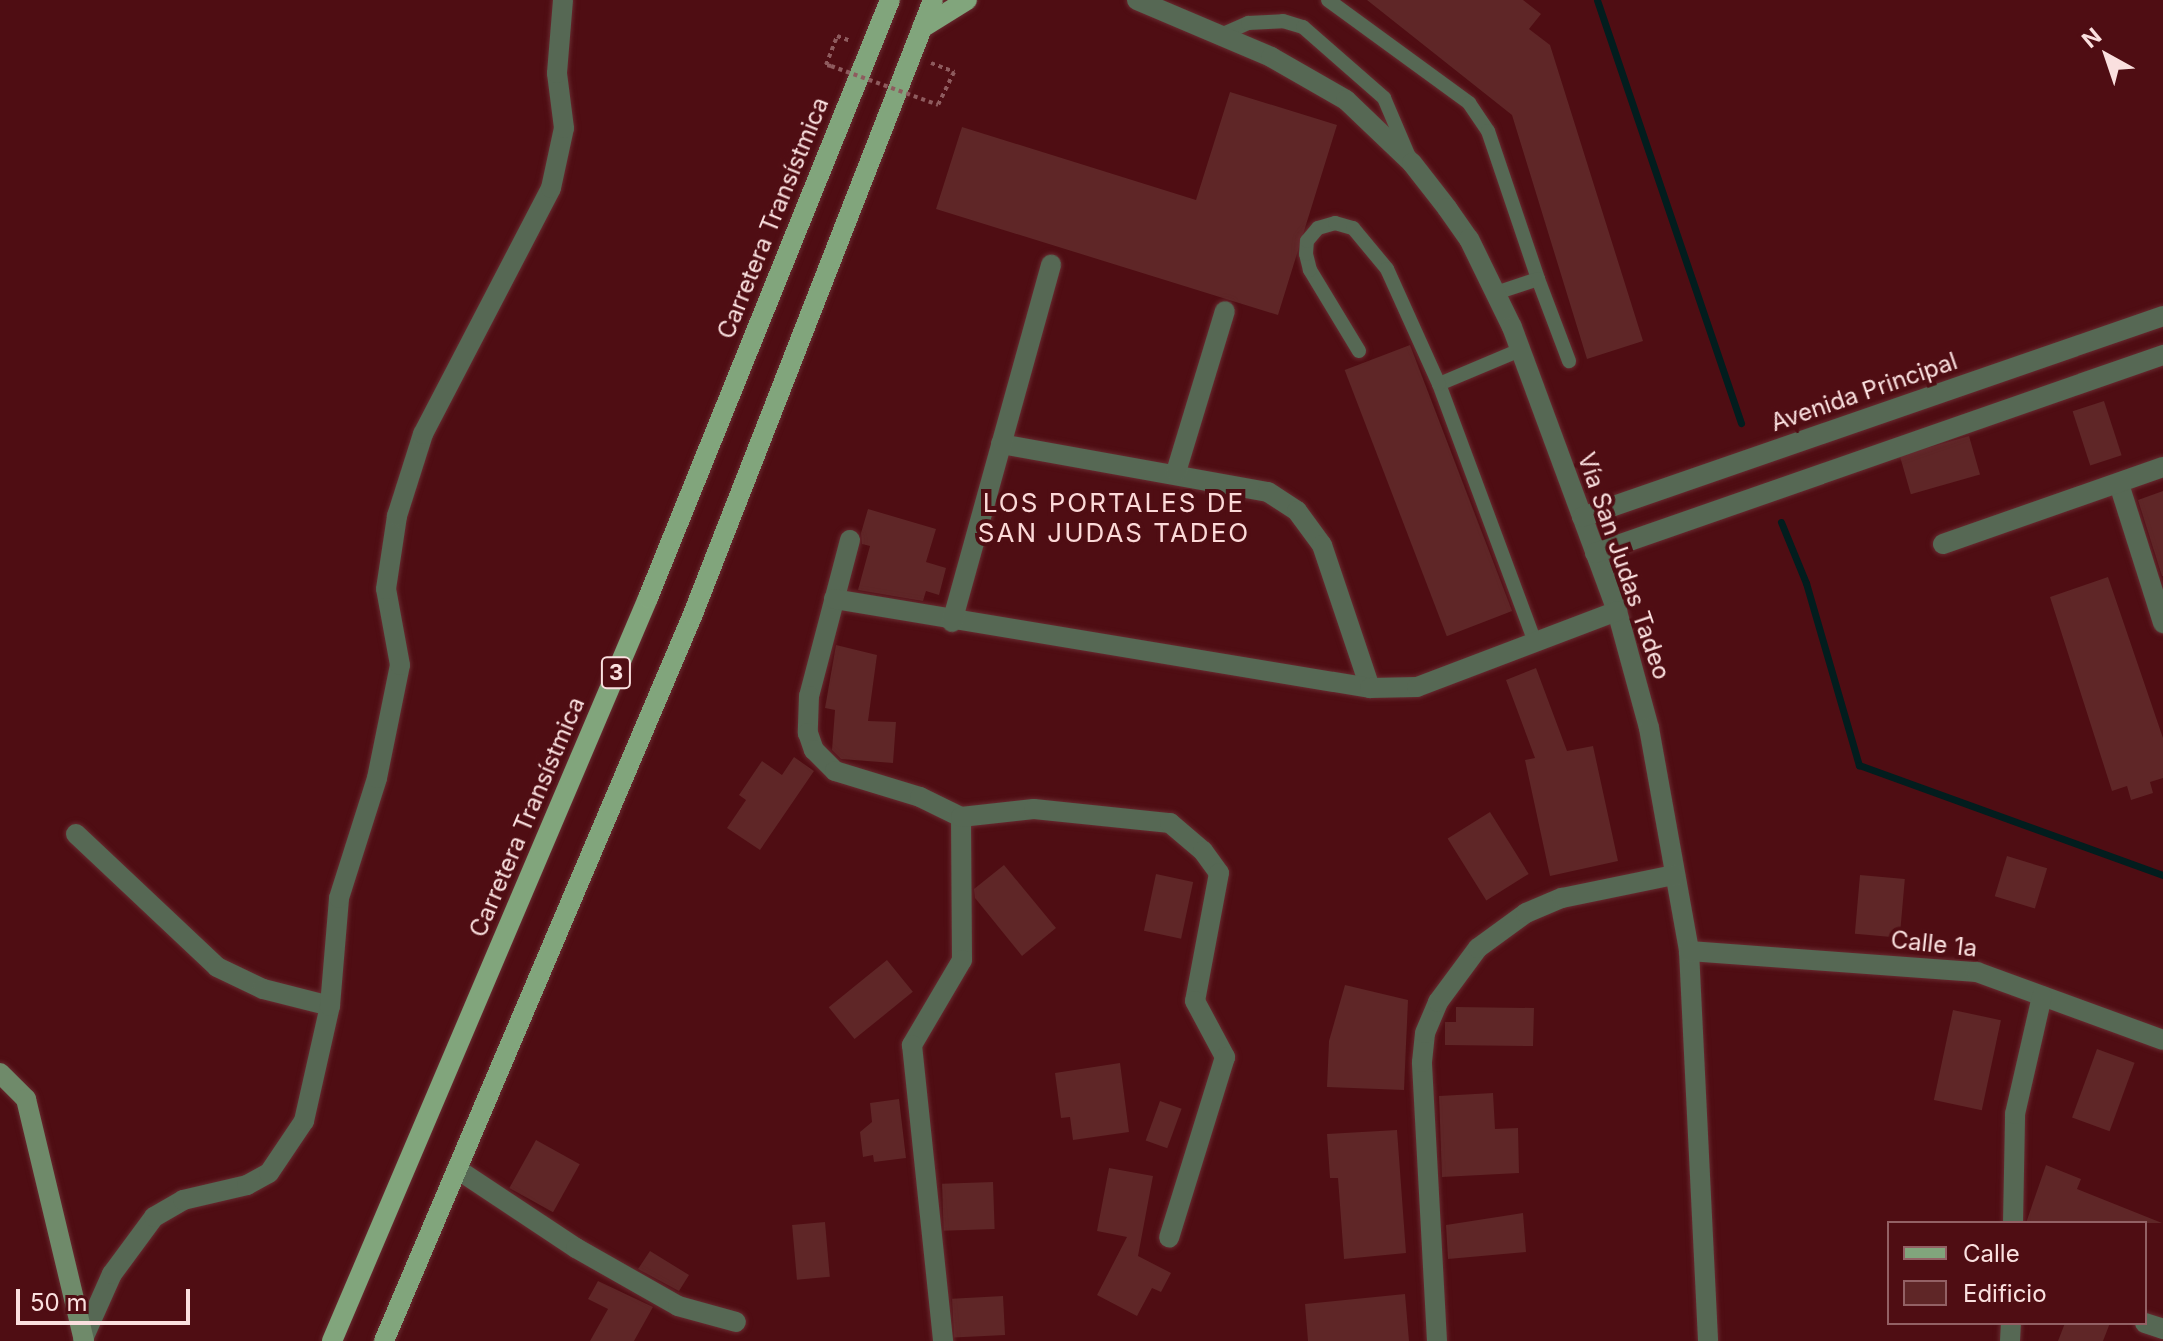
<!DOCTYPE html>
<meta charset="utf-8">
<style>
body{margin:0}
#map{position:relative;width:2163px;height:1341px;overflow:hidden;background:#4f0d13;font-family:Inter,sans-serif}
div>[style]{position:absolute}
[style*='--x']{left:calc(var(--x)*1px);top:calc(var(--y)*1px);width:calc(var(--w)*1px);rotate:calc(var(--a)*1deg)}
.stream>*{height:7px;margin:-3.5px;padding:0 3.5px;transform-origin:3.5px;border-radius:3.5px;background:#021d1e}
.building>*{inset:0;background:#5f2627;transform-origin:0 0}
.path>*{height:4px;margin-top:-2px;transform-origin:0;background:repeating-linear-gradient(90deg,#8e5b5e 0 4px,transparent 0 8px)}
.roads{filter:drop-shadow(0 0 2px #672b30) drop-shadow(0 0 2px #672b30)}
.lane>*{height:14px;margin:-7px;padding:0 7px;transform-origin:7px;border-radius:7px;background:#566854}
.street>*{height:20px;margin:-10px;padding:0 10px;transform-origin:10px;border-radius:10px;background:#566854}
.secondary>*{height:20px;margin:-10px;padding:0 10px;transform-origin:10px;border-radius:10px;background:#6f8a6a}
.primary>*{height:20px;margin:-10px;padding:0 10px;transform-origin:10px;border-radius:10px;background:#81a57c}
.path-bridge>*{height:4px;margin-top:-2px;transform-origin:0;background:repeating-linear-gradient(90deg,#8e5b5e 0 4px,transparent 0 8px)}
span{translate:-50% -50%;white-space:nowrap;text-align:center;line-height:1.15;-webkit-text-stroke:8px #4f0d13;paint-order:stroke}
.shield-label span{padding:2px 6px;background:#4f0d13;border:2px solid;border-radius:6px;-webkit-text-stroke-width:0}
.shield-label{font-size:22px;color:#fae0df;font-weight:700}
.street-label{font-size:24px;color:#fae0df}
.neighbourhood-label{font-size:26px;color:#fcd9d8;letter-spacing:2px}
.legend{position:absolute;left:1887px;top:1221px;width:260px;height:104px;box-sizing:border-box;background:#4f0d13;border:2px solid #936165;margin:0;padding:10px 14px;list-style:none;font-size:24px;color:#fae0df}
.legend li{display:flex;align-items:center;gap:16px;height:40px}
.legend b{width:40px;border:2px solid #936165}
.north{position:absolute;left:2067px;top:16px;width:80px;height:80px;-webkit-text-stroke:6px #4f0d13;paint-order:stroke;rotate:320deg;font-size:22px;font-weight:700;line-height:32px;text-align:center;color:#fae0df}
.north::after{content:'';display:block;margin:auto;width:28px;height:36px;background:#fae0df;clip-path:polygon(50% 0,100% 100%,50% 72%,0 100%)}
.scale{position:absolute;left:16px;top:1289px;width:174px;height:36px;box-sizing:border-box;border:4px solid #fae0df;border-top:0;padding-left:10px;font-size:24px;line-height:28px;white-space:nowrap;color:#fae0df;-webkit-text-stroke:6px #4f0d13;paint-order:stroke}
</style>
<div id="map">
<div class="stream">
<i style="--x:1597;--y:0;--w:447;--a:71.2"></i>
<i style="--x:1781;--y:522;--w:66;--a:67.7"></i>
<i style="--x:1806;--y:583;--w:190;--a:73.8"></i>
<i style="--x:1859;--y:765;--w:323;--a:19.9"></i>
</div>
<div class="building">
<i style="clip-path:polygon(1367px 0,1523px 0,1541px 14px,1529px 29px,1550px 45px,1643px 341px,1587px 359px,1512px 115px)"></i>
<i style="clip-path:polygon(1230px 92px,1337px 125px,1278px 315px,936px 209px,962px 127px,1196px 200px)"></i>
<i style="left:1410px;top:345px;width:285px;height:70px;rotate:69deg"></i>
<i style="left:2104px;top:401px;width:57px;height:33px;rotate:72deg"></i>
<i style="left:1969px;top:436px;width:40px;height:72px;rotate:74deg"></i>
<i style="clip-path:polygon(2163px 491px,2163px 576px,2162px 576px,2138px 500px)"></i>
<i style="clip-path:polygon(868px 509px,936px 529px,926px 562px,946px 568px,939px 595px,926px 591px,923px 601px,858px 590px,870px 546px,862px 544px,861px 533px)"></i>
<i style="clip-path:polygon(2108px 577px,2163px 738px,2163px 778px,2150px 782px,2153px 793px,2131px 800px,2127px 786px,2112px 791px,2050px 597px)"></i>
<i style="clip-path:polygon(836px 645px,877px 655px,868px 721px,896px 722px,893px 763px,841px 759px,832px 750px,835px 710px,825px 708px)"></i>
<i style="clip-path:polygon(1536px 668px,1567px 751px,1593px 746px,1618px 861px,1550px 876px,1525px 760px,1535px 758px,1506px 680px)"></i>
<i style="clip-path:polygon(794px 757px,814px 771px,760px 850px,727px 828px,746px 800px,739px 795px,762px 761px,782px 775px)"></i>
<i style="left:1490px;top:812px;width:73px;height:50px;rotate:58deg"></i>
<i style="left:2007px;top:856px;width:42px;height:42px;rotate:17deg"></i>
<i style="clip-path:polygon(1004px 865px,1056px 928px,1022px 956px,975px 898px,974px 889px)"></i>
<i style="left:1156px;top:874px;width:38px;height:58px;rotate:12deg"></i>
<i style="left:1860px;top:875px;width:45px;height:59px;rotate:5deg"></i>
<i style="left:887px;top:960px;width:41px;height:75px;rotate:51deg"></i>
<i style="clip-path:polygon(1345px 985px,1408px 1000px,1404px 1090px,1327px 1087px,1329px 1041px)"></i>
<i style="clip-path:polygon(1456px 1007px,1534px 1008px,1533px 1046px,1445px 1045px,1445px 1022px,1456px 1022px)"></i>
<i style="left:1953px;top:1010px;width:49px;height:92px;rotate:12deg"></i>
<i style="left:2097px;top:1049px;width:40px;height:73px;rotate:20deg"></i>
<i style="clip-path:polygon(1120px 1063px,1129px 1132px,1073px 1140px,1070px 1117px,1061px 1118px,1055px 1073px)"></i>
<i style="clip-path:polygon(1493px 1093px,1495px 1129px,1518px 1128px,1519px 1173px,1442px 1177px,1439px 1096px)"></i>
<i style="clip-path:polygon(899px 1099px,906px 1158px,874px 1162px,873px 1155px,863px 1157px,860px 1132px,872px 1122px,870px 1103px)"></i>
<i style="left:1160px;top:1101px;width:23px;height:42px;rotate:20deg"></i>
<i style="clip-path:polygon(1397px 1130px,1406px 1253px,1344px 1259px,1338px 1178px,1330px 1178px,1327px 1134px)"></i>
<i style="left:536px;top:1140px;width:50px;height:55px;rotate:29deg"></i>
<i style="clip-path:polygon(2046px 1165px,2081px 1179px,2077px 1189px,2162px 1223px,2026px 1223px)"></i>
<i style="clip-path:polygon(1109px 1168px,1153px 1176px,1138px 1256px,1171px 1273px,1161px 1292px,1152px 1288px,1137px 1316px,1097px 1295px,1127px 1237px,1097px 1231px)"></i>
<i style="left:993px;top:1182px;width:47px;height:51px;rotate:88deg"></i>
<i style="clip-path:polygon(1523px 1213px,1526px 1252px,1448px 1259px,1446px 1225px)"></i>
<i style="left:825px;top:1222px;width:55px;height:33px;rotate:85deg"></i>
<i style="clip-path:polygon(650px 1251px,689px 1275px,679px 1291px,638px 1269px)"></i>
<i style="clip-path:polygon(598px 1281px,653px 1307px,634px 1341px,590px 1341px,608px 1309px,588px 1299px)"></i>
<i style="clip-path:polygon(1405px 1294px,1409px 1341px,1308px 1341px,1305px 1304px)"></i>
<i style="left:1003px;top:1296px;width:39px;height:51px;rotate:87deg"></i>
<i style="clip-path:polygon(2065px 1323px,2110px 1323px,2103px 1341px,2058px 1341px)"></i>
</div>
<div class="path">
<i style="--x:931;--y:63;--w:25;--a:21"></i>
<i style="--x:954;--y:72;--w:37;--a:116"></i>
<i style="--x:831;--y:66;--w:5;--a:-169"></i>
<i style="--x:826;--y:65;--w:31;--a:-69"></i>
<i style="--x:837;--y:36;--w:15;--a:20"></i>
</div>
<div class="roads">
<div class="lane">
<i style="--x:1328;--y:0;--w:175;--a:36.1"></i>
<i style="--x:1469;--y:103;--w:34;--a:56"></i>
<i style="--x:1488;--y:131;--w:156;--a:71.3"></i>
<i style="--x:1538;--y:279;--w:44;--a:161.6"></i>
<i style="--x:1221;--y:35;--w:30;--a:-24"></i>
<i style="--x:1248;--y:23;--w:35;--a:-3"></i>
<i style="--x:1283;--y:21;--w:21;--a:17"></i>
<i style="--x:1303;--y:27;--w:108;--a:41.2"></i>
<i style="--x:1384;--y:98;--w:66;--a:66.9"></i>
<i style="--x:1538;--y:279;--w:88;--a:69.3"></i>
<i style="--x:1520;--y:350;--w:88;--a:157.2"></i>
<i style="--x:1439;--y:384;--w:275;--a:69.6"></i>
<i style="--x:1359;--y:351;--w:95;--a:-121.2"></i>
<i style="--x:1310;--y:270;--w:16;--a:-104"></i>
<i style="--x:1306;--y:254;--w:13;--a:-86"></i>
<i style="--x:1307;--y:241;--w:17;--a:-50"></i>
<i style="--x:1318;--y:228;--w:18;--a:-16"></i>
<i style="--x:1335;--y:223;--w:19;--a:16"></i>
<i style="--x:1353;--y:228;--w:53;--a:50.3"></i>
<i style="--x:1387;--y:269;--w:126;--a:65.7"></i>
</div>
<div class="street">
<i style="--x:1137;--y:0;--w:146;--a:23"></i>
<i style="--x:1271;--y:57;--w:86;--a:29.8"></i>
<i style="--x:1346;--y:100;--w:91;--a:43.7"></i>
<i style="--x:1412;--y:163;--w:57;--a:52.1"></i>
<i style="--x:1447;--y:208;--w:38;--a:55"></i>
<i style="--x:1469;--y:239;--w:98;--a:64"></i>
<i style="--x:1512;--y:327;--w:303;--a:69.7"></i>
<i style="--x:1617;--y:611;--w:121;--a:74.7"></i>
<i style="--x:1649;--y:728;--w:227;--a:79.8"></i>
<i style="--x:1689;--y:951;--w:390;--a:87.2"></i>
<i style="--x:1001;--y:444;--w:271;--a:10.2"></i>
<i style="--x:1268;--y:492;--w:35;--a:33"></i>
<i style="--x:1297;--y:511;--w:42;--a:53.7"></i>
<i style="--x:1322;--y:545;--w:151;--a:71.4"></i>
<i style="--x:1176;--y:472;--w:168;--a:-73.1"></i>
<i style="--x:2119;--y:484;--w:146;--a:72.4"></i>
<i style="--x:1582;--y:517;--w:615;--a:-19.08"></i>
<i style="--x:850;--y:540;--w:161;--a:104.7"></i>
<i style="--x:809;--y:696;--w:37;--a:92"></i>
<i style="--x:808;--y:733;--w:18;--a:71"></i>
<i style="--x:814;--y:750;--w:30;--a:45"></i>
<i style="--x:835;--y:771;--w:89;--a:17"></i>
<i style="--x:920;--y:797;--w:46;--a:26"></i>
<i style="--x:961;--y:817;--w:143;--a:89.6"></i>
<i style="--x:962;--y:960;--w:99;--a:120.5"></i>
<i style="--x:912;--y:1045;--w:298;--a:84"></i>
<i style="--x:1943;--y:544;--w:233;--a:-19.3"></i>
<i style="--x:1595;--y:553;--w:602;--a:-19.22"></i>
<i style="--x:834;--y:599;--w:543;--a:9.43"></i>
<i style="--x:1370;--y:688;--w:47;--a:-1.2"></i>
<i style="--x:1417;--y:687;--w:214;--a:-20.8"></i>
<i style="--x:952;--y:622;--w:371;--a:-74.5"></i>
<i style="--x:961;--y:817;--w:73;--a:-6.3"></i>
<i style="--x:1034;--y:809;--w:137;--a:5.9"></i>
<i style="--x:1170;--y:823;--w:43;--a:40.3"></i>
<i style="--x:1203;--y:851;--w:27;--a:54"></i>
<i style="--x:1219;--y:873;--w:130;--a:100.6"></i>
<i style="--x:1195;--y:1001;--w:64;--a:61.8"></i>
<i style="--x:1225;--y:1057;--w:189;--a:107.2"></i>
<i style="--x:76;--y:834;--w:194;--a:43.3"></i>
<i style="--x:217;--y:967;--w:51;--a:25.6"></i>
<i style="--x:263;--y:989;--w:69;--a:14.2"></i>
<i style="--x:1689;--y:951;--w:289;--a:4.2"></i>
<i style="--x:1977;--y:972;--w:198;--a:20.1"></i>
<i style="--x:457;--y:1169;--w:143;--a:33.6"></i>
<i style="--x:576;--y:1248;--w:117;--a:29.6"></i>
<i style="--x:678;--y:1306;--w:60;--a:15.4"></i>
<i style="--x:2013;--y:1223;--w:109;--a:-88.9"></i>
<i style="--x:2015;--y:1114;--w:121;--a:-77.1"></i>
<i style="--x:2145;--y:1323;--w:19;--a:18"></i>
<i style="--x:83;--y:1339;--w:71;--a:-66"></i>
<i style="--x:112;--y:1274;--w:71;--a:-53.6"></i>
<i style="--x:154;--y:1217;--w:34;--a:-30"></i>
<i style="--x:183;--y:1200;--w:66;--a:-13.2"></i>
<i style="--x:247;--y:1185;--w:25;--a:-29"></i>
<i style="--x:269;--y:1173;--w:63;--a:-56.1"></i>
<i style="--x:304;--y:1121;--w:118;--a:-77.3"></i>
<i style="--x:330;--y:1006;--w:108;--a:-85.2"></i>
<i style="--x:339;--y:898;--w:126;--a:-72.4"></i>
<i style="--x:377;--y:778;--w:115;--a:-78.5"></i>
<i style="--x:400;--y:665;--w:77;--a:-100.4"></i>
<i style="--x:386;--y:589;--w:74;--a:-81.4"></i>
<i style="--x:397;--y:516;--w:86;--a:-72.4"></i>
<i style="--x:423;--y:434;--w:277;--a:-62.5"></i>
<i style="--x:551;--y:188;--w:61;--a:-77.8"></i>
<i style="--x:564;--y:128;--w:55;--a:-97.3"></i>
<i style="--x:557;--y:73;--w:73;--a:-85.3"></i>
<i style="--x:1437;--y:1341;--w:279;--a:-93.1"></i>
<i style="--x:1422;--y:1062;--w:29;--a:-84"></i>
<i style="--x:1425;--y:1033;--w:34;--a:-67"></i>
<i style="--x:1438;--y:1002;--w:67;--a:-53.5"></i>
<i style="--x:1478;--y:948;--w:59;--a:-36.1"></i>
<i style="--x:1526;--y:913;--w:39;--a:-23"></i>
<i style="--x:1562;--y:898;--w:114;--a:-11.6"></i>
<i style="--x:2010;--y:1341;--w:18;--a:-87"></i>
</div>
<div class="secondary">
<i style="--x:0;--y:1073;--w:37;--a:45"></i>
<i style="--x:26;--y:1099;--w:249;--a:76.5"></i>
</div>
<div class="primary">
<i style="--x:922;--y:28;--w:53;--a:-31.9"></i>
<i style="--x:332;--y:1341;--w:807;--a:-66.96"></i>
<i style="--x:648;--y:598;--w:645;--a:-67.97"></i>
<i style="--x:384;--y:1341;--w:790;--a:-66.97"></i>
<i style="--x:693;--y:614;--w:659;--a:-68.65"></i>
</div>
</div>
<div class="path-bridge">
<i style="--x:831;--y:66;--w:114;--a:20"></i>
</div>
<div class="shield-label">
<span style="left:616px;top:673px">3</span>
</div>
<div class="street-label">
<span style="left:773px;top:218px;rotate:-68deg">Carretera Transístmica</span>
<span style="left:1864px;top:392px;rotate:-19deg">Avenida Principal</span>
<span style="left:1624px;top:566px;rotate:71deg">Vía San Judas Tadeo</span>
<span style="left:527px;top:817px;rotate:-67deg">Carretera Transístmica</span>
<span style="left:1934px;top:944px;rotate:6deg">Calle 1a</span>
</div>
<div class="neighbourhood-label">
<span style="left:1114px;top:518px">LOS PORTALES DE<br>SAN JUDAS TADEO</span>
</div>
<ul class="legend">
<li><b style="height:10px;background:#81a57c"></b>Calle</li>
<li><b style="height:22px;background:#5f2627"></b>Edificio</li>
</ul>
<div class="north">N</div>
<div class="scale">50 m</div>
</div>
